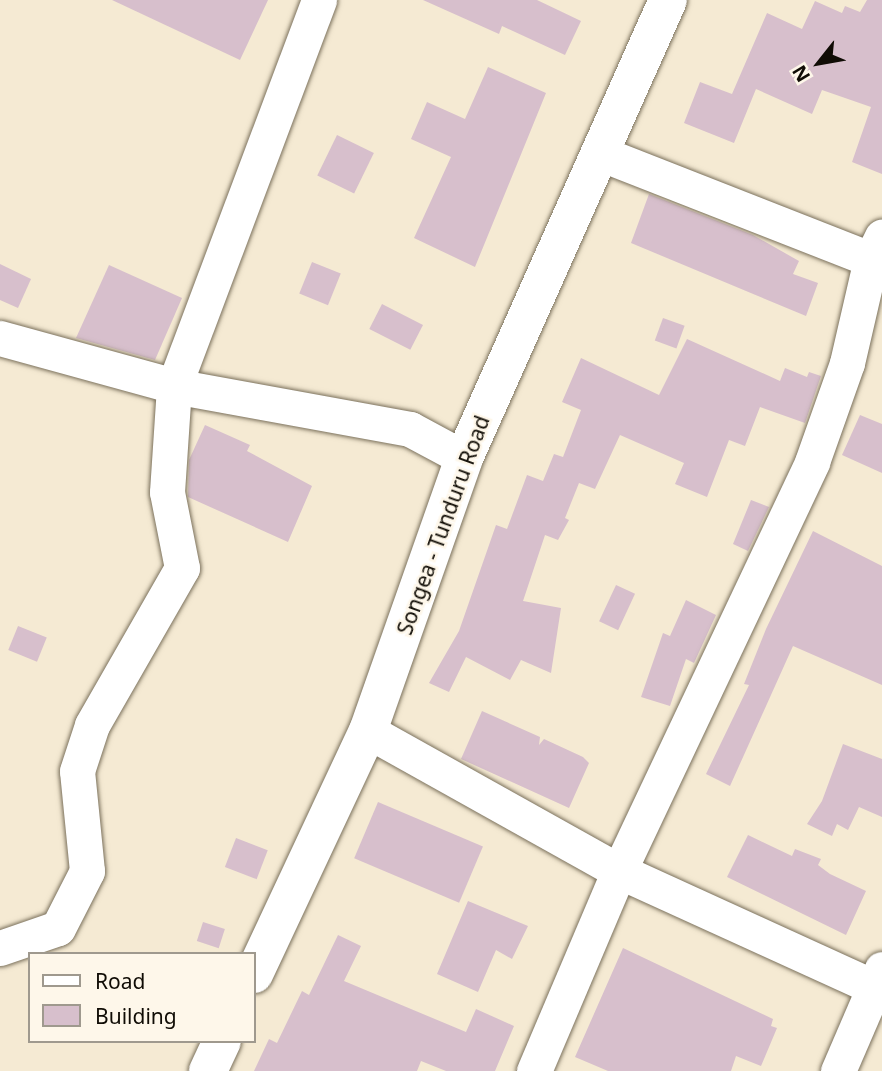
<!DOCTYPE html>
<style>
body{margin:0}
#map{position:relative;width:882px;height:1071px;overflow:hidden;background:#f5ead3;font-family:"Noto Sans",sans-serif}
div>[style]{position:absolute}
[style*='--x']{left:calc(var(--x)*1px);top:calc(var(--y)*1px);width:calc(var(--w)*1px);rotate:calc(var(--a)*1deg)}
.building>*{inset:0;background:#d7bfcc;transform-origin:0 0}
.roads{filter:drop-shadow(0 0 2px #7b715c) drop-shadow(0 0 2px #7b715c)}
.minor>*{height:35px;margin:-17.5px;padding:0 17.5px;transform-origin:17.5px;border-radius:17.5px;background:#fff}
.highway>*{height:38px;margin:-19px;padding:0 19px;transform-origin:19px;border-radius:19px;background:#fff}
span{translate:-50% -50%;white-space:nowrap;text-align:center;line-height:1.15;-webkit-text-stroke:5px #fef7ea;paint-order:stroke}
.street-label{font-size:21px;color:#100c05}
.legend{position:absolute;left:28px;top:952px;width:228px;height:91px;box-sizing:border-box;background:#fef7ea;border:2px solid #9f998e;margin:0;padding:9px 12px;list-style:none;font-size:21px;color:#100c05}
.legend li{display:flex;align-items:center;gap:14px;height:35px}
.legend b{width:35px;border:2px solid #9f998e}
.north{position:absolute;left:784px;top:28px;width:70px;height:70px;-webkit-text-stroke:5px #fef7ea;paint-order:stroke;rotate:239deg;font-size:19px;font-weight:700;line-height:28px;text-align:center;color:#100c05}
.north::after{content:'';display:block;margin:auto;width:24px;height:32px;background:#100c05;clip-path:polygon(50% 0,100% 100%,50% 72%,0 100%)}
</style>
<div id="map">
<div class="building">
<i style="clip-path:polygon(112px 0,268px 0,240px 60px)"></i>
<i style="clip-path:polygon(423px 0,537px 0,581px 21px,565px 55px,502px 26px,499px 34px)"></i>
<i style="clip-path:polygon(867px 0,882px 0,882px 174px,852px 162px,871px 107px,822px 90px,812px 114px,756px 89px,734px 143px,684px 123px,700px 82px,732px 94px,767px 13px,802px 29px,815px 1px,842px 13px,845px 6px,860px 12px)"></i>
<i style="clip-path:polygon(488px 67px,546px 93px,475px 267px,414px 238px,451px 157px,411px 139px,427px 102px,465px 119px)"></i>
<i style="left:337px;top:135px;width:41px;height:45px;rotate:26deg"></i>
<i style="clip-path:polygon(649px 194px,753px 235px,799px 261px,793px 274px,818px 283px,806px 316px,631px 243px)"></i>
<i style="left:312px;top:262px;width:31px;height:34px;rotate:22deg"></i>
<i style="clip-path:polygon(0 264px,31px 279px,18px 308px,0 300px)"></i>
<i style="clip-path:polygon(109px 265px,182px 298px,155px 360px,76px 338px)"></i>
<i style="left:382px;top:304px;width:46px;height:28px;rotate:27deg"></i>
<i style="left:663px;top:318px;width:23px;height:24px;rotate:20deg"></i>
<i style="clip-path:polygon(687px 339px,780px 381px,785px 368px,807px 377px,809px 372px,821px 376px,805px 423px,760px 407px,745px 446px,729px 440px,707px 497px,675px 484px,684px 463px,620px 435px,595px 489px,579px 483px,565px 518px,569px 520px,558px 540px,545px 535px,523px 601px,561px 608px,551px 673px,521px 660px,510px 680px,466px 657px,449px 692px,429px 683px,459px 631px,496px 525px,507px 529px,527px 475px,543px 481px,554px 454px,563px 457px,581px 410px,562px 402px,581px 358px,659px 395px)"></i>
<i style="clip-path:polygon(860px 415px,882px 424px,882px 473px,842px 455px)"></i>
<i style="clip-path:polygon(205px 425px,250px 445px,247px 451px,312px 486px,288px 542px,188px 497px,189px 460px)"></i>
<i style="clip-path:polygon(751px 500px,769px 507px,748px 551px,733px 544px)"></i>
<i style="clip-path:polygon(813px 531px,882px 566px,882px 685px,793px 646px,730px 786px,706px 774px,749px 685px,744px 684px,766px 629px)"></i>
<i style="left:616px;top:585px;width:21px;height:40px;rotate:25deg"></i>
<i style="clip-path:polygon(686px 600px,716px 615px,694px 663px,686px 659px,670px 706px,641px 697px,663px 633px,670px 636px)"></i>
<i style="left:18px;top:626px;width:31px;height:26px;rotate:22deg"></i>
<i style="clip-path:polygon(482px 711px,540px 737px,539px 745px,544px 739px,583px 757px,589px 763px,569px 808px,461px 759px)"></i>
<i style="clip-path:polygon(843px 744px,882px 759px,882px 817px,859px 807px,848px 830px,837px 824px,832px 836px,807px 824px,822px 801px)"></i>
<i style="left:378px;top:802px;width:114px;height:61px;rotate:23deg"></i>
<i style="clip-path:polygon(748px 835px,792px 856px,795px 849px,821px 859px,818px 865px,830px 874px,866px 891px,846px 935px,727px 877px)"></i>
<i style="left:236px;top:838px;width:34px;height:31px;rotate:21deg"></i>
<i style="clip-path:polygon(468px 901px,528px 926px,512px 959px,496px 950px,478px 992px,437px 974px)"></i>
<i style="left:203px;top:922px;width:23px;height:20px;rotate:18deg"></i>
<i style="clip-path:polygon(338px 935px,361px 946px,344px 981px,466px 1032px,476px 1009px,514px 1026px,495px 1071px,446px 1071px,421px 1061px,417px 1071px,254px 1071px,269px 1039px,277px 1043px,302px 991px,309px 995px)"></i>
<i style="clip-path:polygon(623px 948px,773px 1019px,771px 1026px,777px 1028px,761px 1066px,736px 1056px,731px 1071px,608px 1071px,575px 1057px)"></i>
</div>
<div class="roads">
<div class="minor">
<i style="--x:602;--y:154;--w:301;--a:21.4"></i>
<i style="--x:0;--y:338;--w:180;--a:15.4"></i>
<i style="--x:174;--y:386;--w:240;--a:10.3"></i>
<i style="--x:410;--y:429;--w:61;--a:28.2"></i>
<i style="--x:368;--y:731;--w:287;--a:29.2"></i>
<i style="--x:619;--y:871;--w:289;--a:24.5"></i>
<i style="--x:0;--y:948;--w:61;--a:-19"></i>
<i style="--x:58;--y:928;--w:64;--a:-63"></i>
<i style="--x:87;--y:871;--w:100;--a:-95.7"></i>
<i style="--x:77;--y:771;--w:48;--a:-71.9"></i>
<i style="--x:92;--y:725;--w:181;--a:-60.2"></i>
<i style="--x:182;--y:568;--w:77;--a:-101.2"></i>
<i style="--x:167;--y:492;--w:106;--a:-86.2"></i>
<i style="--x:174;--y:386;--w:412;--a:-69.4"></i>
<i style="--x:534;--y:1071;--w:217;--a:-67"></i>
<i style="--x:619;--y:871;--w:452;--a:-64.7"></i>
<i style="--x:812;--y:462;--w:105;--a:-70.5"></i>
<i style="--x:847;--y:363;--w:107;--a:-77"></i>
<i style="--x:871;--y:259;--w:25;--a:-64"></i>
<i style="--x:838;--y:1071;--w:111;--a:-66.7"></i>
</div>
<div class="highway">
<i style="--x:254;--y:974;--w:268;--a:-64.9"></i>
<i style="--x:368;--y:731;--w:289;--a:-70.6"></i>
<i style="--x:464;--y:458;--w:501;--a:-65.99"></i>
<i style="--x:208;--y:1071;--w:33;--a:-65"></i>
</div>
</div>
<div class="street-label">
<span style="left:443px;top:525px;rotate:-70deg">Songea - Tunduru Road</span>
</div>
<ul class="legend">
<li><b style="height:9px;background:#fff"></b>Road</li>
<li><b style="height:19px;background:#d7bfcc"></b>Building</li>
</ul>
<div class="north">N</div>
</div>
